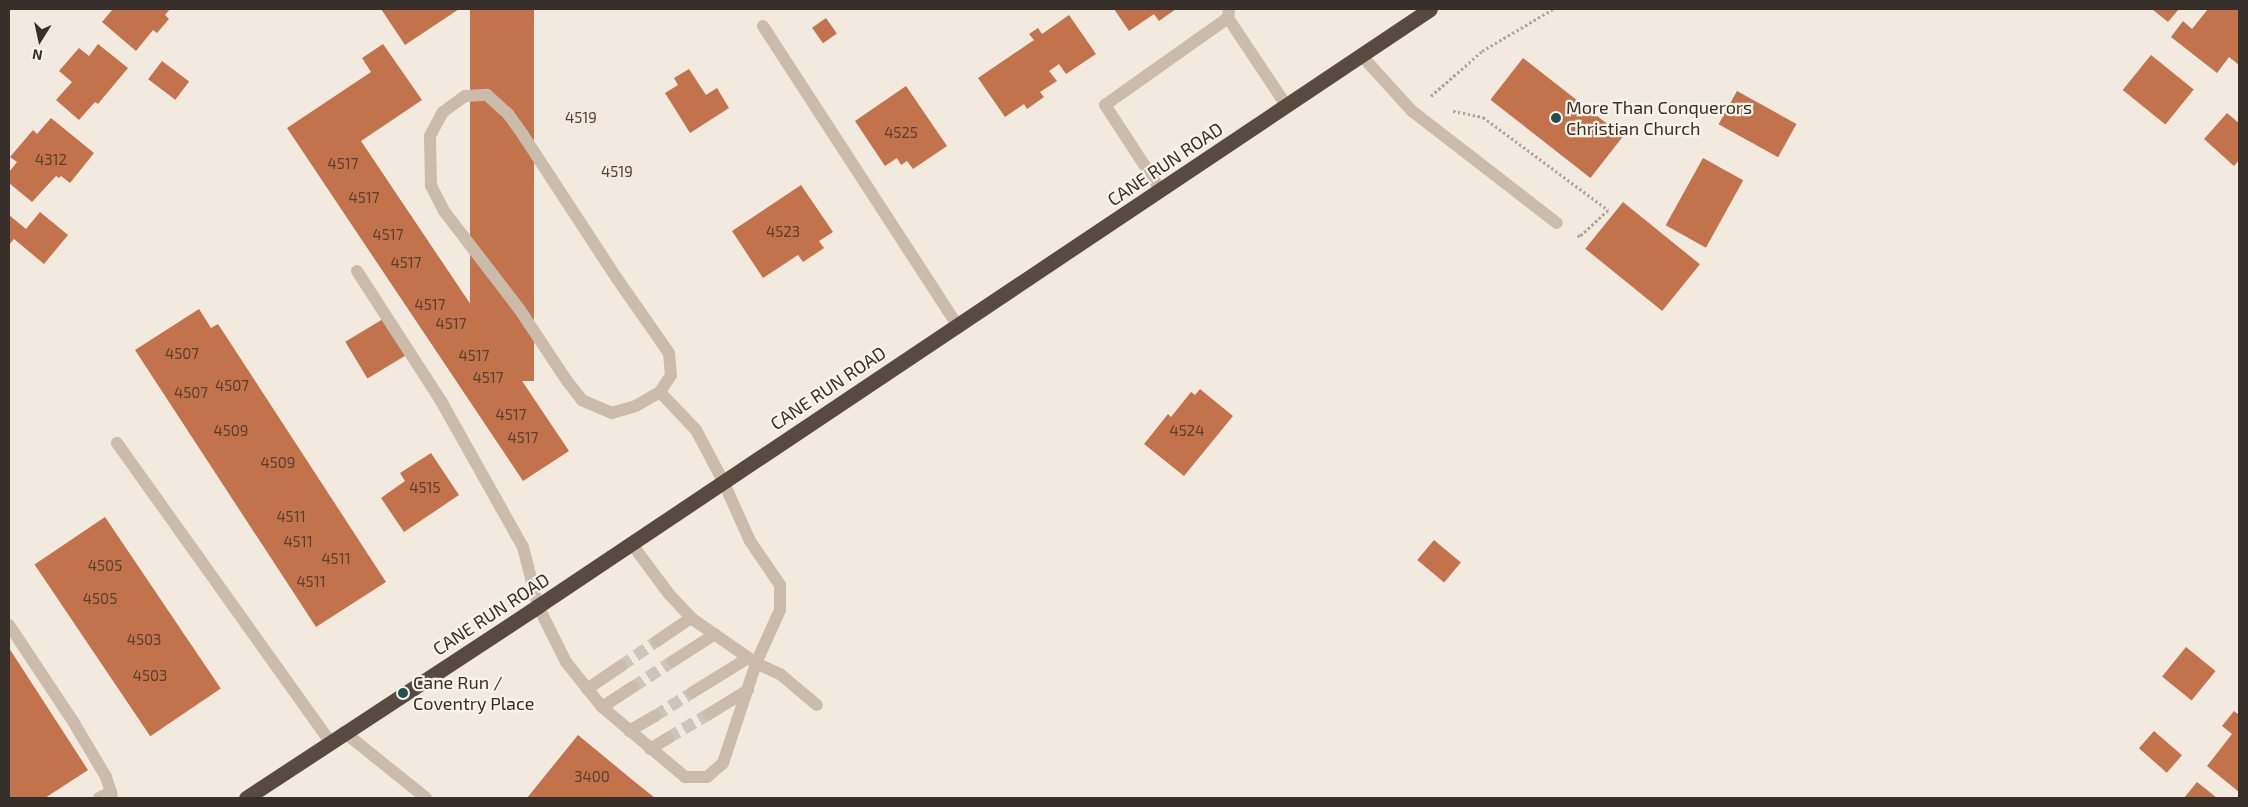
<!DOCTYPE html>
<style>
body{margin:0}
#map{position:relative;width:2248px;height:807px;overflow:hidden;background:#f2eade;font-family:"Exo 2",sans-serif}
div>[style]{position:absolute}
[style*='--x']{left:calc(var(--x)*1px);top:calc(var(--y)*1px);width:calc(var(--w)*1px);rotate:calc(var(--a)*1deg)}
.building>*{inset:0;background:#c2734c;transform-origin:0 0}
.minor-tunnel>*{height:12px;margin-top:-6px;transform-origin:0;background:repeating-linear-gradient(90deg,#cdc5ba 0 12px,transparent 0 18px)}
.path>*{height:3px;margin-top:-1.5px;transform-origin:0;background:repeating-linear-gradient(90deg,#b5a594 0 2.5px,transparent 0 5px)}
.minor>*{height:12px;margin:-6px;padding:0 6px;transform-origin:6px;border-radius:6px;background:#cabbaa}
.highway>*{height:15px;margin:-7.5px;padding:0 7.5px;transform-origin:7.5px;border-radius:7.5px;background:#584a41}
.dots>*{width:14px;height:14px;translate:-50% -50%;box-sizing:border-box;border:2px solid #f9f4ea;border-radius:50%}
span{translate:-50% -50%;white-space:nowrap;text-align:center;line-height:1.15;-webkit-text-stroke:4.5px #f9f4ea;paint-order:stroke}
.number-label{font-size:15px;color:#5a4032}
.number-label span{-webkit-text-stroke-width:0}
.poi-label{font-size:18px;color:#372f29}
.left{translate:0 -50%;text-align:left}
.street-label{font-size:18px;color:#372f29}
.frame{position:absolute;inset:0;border:10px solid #372f29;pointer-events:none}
.north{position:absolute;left:15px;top:15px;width:50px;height:50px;-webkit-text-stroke:4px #f9f4ea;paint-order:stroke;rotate:190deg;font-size:14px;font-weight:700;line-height:20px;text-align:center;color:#372f29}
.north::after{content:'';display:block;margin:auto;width:18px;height:22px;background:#372f29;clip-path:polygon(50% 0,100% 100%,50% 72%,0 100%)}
</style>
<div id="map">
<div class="building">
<i style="clip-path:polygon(113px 9px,170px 9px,165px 15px,169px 19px,157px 33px,153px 30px,136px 51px,102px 22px)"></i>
<i style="clip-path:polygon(381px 9px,459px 9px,405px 45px)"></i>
<i style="left:470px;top:9px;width:64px;height:372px"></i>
<i style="clip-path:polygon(1114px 9px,1176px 9px,1159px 21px,1154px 14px,1129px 31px)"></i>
<i style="clip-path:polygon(2152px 9px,2179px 9px,2168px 22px)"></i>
<i style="clip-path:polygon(2208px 9px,2239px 9px,2239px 65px,2229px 57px,2217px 73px,2171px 37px,2183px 21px,2192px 29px)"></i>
<i style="clip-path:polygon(1069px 15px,1096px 54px,1066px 74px,1059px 64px,1049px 71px,1057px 81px,1040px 92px,1044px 97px,1027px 109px,1024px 104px,1005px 117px,978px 78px,1034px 40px,1029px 34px,1038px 28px,1042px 34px)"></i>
<i style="left:826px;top:18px;width:19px;height:17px;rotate:55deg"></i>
<i style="clip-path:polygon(98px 44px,128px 68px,98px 104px,95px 102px,79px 120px,56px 100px,72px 82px,59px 71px,79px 48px,89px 56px)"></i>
<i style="clip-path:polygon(383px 44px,422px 100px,361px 141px,569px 451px,523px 481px,287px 128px,371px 72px,362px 58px)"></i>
<i style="left:2151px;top:55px;width:55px;height:45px;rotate:39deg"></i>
<i style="left:1523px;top:58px;width:127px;height:53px;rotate:38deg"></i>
<i style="left:162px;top:61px;width:34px;height:23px;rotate:37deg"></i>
<i style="clip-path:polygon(689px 69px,706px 95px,717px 88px,729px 108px,690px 133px,665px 93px,678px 85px,674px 78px)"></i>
<i style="clip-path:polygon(906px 86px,947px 146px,913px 169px,907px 161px,901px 165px,897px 158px,885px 166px,855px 121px)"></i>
<i style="left:1737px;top:91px;width:68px;height:38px;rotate:29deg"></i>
<i style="clip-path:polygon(2227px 113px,2239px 123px,2239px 160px,2234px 166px,2204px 139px)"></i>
<i style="clip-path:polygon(51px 118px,94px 153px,70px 183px,61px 176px,59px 178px,56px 176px,32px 202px,9px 183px,9px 172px,17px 162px,10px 157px,33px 130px,37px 134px)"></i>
<i style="left:1703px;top:158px;width:46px;height:77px;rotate:29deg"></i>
<i style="clip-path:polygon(801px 185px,833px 232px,819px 241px,824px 248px,803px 262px,798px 255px,763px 278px,732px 231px)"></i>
<i style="left:1623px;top:202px;width:99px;height:60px;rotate:39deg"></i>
<i style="clip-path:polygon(40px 212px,68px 235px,44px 264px,14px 239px,9px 245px,9px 215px,26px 229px)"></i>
<i style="clip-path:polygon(199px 309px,211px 328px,218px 324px,386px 582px,316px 627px,135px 350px)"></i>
<i style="left:383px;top:319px;width:43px;height:44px;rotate:59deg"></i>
<i style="clip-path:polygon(1200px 389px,1233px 416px,1184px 476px,1144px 444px,1168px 414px,1171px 417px,1191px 392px,1195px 395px)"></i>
<i style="clip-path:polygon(431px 453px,459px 495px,404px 532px,381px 498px,405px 481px,400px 473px)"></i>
<i style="left:105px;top:517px;width:207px;height:85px;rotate:56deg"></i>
<i style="left:1434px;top:540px;width:35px;height:26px;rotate:40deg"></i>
<i style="left:2186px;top:647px;width:38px;height:38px;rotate:39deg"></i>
<i style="clip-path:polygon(9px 648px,88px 770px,45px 798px,9px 798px)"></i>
<i style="clip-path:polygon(2234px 711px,2239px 715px,2239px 792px,2207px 766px,2232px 734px,2222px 726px)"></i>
<i style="left:2154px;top:731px;width:37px;height:23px;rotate:41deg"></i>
<i style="clip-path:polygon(578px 735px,635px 782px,655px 798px,527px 798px)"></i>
<i style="clip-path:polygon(2197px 782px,2217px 798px,2184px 798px)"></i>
</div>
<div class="minor-tunnel">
<i style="--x:621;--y:666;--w:44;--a:-34.8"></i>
<i style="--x:633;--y:687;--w:48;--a:-33"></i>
<i style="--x:655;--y:716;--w:45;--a:-32.3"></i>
<i style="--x:668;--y:738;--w:48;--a:-30.3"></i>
</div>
<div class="path">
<i style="--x:1431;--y:96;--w:68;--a:-41.4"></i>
<i style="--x:1482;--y:51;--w:82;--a:-30.6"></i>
<i style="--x:1453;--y:111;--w:31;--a:11"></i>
<i style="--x:1483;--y:117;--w:156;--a:36.6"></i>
<i style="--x:1608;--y:210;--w:38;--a:137"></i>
<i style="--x:1580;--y:236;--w:3;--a:-162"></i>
</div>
<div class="minor">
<i style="--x:1229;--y:9;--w:9;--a:96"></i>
<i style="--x:1228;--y:18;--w:105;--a:56.3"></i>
<i style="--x:763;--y:26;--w:356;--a:57"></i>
<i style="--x:1361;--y:55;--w:76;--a:47.7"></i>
<i style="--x:1412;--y:111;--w:183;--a:37.7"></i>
<i style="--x:487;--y:95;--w:28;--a:42"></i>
<i style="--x:508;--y:114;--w:26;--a:54"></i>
<i style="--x:523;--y:135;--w:173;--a:56.8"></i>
<i style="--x:618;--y:280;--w:89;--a:55.1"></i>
<i style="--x:669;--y:353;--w:22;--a:85"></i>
<i style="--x:671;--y:375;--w:20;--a:123"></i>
<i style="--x:660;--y:392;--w:28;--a:150"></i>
<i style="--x:636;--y:406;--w:25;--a:164"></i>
<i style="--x:612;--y:413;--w:33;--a:-157"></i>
<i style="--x:582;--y:400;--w:24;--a:-128"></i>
<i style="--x:567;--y:381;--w:85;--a:-123.5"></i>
<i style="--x:520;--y:310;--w:125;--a:-127.5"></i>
<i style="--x:444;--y:211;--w:29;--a:-117"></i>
<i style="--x:431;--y:185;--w:49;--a:-91.2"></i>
<i style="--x:430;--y:136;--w:27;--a:-62"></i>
<i style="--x:443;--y:112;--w:27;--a:-36"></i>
<i style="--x:465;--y:96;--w:22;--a:-3"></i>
<i style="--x:1160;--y:189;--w:100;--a:-123.2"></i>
<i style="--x:1105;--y:105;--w:151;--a:-35.3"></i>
<i style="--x:357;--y:271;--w:155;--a:57.1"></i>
<i style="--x:441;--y:401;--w:167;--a:60.7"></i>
<i style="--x:523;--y:547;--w:61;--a:75.7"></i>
<i style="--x:538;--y:606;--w:63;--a:63.4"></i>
<i style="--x:566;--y:662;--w:58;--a:51.3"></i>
<i style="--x:602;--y:707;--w:109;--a:40.1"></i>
<i style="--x:685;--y:777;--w:22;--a:0"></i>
<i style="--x:707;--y:777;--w:21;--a:-41"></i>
<i style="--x:723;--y:763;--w:105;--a:-71.7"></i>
<i style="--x:756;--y:663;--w:58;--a:-65.6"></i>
<i style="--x:780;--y:610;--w:25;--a:-90"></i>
<i style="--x:780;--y:585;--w:53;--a:-124.3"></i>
<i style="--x:750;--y:541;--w:66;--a:-114.2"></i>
<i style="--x:723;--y:481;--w:58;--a:-117.9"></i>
<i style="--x:696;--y:430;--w:52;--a:-133.5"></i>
<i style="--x:117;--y:443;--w:367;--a:54.5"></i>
<i style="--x:631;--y:543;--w:64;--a:53.3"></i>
<i style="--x:669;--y:594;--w:33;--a:47"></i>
<i style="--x:691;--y:618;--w:79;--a:34.7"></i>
<i style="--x:756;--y:663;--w:26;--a:25"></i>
<i style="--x:780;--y:674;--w:48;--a:40"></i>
<i style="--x:9;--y:625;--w:118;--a:56.4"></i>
<i style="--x:74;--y:723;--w:63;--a:59.3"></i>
<i style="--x:106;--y:777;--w:16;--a:72"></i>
<i style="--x:657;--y:641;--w:41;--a:-34.1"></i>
<i style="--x:673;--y:661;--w:50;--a:-32.7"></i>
<i style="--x:587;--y:689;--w:41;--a:-34.1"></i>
<i style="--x:693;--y:692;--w:65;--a:-31.7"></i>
<i style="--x:602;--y:707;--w:37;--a:-33"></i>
<i style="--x:709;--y:714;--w:46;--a:-31.6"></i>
<i style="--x:629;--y:731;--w:30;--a:-30"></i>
<i style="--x:344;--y:732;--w:105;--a:38.8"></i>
<i style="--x:650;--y:749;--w:21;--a:-31"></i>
<i style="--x:99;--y:798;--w:13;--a:-27"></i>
<i style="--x:111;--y:792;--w:6;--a:81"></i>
</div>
<div class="highway">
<i style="--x:246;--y:798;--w:349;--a:-33.3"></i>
<i style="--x:538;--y:606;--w:1073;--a:-33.79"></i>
</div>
<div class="dots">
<i style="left:1556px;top:118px;background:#204f58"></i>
<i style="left:403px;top:693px;background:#204f58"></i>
</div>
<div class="number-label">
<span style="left:581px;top:118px">4519</span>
<span style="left:901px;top:133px">4525</span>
<span style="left:51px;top:160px">4312</span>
<span style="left:343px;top:164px">4517</span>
<span style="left:617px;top:172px">4519</span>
<span style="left:364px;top:198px">4517</span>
<span style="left:783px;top:232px">4523</span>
<span style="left:388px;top:235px">4517</span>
<span style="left:406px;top:263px">4517</span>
<span style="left:430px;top:305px">4517</span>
<span style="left:451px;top:324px">4517</span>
<span style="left:182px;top:354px">4507</span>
<span style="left:474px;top:356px">4517</span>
<span style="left:488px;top:378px">4517</span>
<span style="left:232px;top:386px">4507</span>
<span style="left:191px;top:393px">4507</span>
<span style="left:511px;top:415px">4517</span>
<span style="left:231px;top:431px">4509</span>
<span style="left:1187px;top:431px">4524</span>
<span style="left:523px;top:438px">4517</span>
<span style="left:278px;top:463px">4509</span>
<span style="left:425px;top:488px">4515</span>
<span style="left:291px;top:517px">4511</span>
<span style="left:298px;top:542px">4511</span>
<span style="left:336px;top:559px">4511</span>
<span style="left:105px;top:566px">4505</span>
<span style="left:311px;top:582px">4511</span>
<span style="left:100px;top:599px">4505</span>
<span style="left:144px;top:640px">4503</span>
<span style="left:150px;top:676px">4503</span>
<span style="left:592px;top:777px">3400</span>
</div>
<div class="poi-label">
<span class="left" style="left:1566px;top:118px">More Than Conquerors<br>Christian Church</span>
<span class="left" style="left:413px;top:693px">Cane Run /<br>Coventry Place</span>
</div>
<div class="street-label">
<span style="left:1165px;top:164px;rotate:-34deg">CANE RUN ROAD</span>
<span style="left:828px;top:388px;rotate:-34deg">CANE RUN ROAD</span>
<span style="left:491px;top:614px;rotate:-33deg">CANE RUN ROAD</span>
</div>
<div class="frame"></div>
<div class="north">N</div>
</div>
